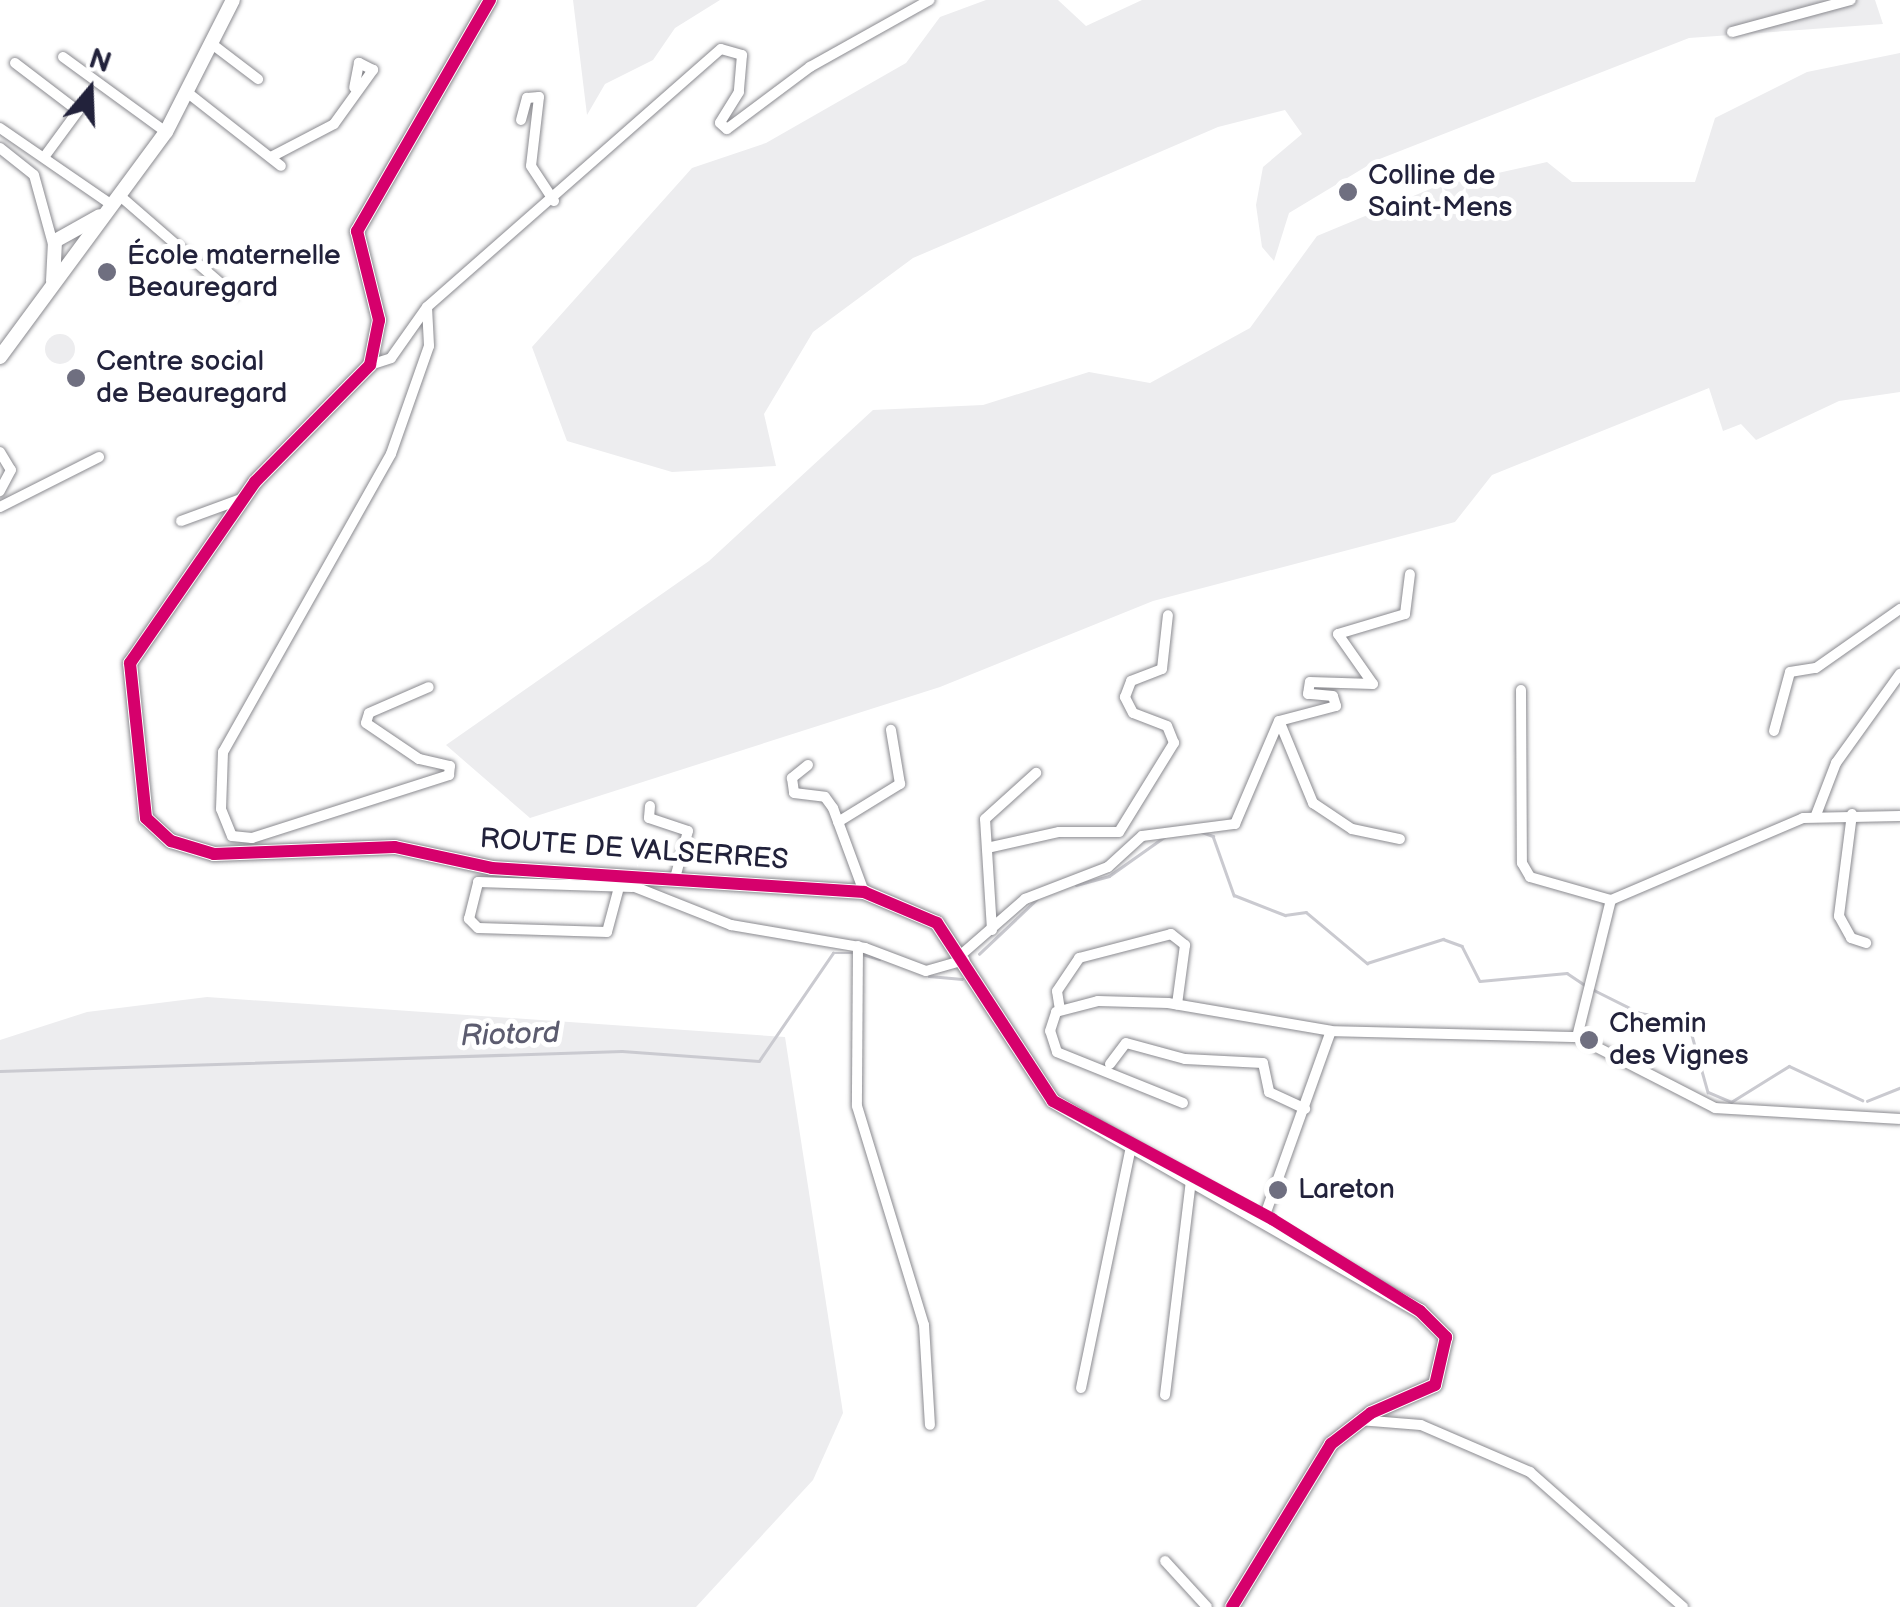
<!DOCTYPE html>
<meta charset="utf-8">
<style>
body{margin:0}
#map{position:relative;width:1900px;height:1607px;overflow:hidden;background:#fff;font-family:"Balsamiq Sans",sans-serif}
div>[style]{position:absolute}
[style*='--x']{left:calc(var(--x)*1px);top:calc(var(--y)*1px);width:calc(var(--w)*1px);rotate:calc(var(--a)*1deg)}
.green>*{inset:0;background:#ededef}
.round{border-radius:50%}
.stream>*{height:2.5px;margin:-1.25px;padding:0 1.25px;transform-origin:1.25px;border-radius:1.25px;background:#cacad0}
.roads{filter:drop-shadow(0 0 2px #8a8a8f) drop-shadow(0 0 2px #8a8a8f)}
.street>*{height:10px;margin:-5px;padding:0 5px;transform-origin:5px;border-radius:5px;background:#fff}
.secondary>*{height:14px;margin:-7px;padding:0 7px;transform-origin:7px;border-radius:7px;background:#fff}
.cycleway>*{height:12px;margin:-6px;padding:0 6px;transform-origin:6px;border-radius:6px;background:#d6006c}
.dots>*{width:28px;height:28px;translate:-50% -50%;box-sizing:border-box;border:5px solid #fff;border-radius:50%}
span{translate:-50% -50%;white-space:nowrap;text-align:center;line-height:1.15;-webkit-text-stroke:10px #fff;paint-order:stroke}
.poi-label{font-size:28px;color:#22223b}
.left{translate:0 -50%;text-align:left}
.street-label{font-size:28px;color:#22223b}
.water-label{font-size:30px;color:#5c5c6f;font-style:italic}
.north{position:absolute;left:40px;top:40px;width:100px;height:100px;-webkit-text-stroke:8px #fff;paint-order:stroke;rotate:19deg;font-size:28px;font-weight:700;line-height:40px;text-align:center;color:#22223b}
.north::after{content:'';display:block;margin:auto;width:35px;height:45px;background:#22223b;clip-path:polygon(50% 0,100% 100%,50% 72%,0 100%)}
</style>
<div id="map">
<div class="green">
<i style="clip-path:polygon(573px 0,720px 0,675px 28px,653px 60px,605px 84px,587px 115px)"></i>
<i style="clip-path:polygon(986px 0,1058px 0,1086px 26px,1142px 0,1875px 0,1883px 24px,1689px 38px,1377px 160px,1289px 213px,1274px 261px,1262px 247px,1256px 205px,1263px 167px,1302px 134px,1285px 110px,1218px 127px,913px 258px,813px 332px,764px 414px,776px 466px,672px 472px,567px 441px,532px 347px,692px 168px,766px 143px,906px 63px,940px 17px)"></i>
<i style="clip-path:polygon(1900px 53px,1900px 392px,1839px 401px,1756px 440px,1741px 424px,1723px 431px,1709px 388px,1492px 475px,1455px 522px,1153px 601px,940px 687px,530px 818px,446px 745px,709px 561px,873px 410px,983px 405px,1089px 372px,1150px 383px,1250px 328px,1317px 236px,1435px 187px,1547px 162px,1572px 182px,1695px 182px,1715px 118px,1807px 72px)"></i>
<i class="round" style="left:45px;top:334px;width:30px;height:30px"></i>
<i style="clip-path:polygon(207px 997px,785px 1037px,843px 1413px,813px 1480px,696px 1607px,0 1607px,0 1040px,87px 1012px)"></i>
</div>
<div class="stream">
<i style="--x:1202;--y:832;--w:12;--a:20"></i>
<i style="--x:1213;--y:836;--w:63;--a:70.4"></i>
<i style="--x:1234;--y:895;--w:55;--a:21.4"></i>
<i style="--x:1285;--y:915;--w:21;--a:-8"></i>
<i style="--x:1306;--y:912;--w:80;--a:39.9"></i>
<i style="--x:1367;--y:963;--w:80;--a:-17.5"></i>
<i style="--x:1443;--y:939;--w:20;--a:20"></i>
<i style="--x:1462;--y:946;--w:39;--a:63"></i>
<i style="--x:1480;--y:981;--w:87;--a:-5.3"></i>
<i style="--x:1567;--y:973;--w:22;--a:34"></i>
<i style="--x:1076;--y:885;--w:34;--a:-15"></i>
<i style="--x:1109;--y:876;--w:67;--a:-35.3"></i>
<i style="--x:862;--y:954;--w:18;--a:16"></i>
<i style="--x:979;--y:954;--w:79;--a:-43.5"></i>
<i style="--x:929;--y:976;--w:33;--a:5"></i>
<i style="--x:1592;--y:989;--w:54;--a:26.6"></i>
<i style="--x:1640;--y:1013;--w:49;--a:9.5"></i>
<i style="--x:1688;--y:1021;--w:74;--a:74.3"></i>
<i style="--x:1708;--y:1092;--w:25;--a:23"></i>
<i style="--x:1731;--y:1102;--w:68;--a:-31.8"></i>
<i style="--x:1789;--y:1066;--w:81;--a:25"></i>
<i style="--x:0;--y:1071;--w:622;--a:-1.84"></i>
<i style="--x:622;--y:1051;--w:137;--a:4.2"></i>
<i style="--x:759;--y:1061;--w:131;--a:-55.6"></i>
<i style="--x:833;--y:953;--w:21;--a:0"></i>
<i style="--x:1867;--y:1101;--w:35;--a:-22"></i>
</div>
<div class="roads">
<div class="street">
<i style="--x:1732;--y:32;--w:123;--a:-15.1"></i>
<i style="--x:212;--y:44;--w:58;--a:37.3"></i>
<i style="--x:63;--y:57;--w:127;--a:36.1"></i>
<i style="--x:15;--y:63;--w:79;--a:37.3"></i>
<i style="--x:78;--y:111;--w:56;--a:126.3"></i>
<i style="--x:188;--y:93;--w:118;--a:38.1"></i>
<i style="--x:521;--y:120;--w:23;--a:-75"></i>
<i style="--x:527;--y:98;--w:12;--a:-5"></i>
<i style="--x:539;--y:97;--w:69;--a:96.6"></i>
<i style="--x:531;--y:166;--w:42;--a:56.7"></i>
<i style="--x:0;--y:128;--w:136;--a:34.5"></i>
<i style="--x:0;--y:148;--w:43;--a:38.5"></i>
<i style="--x:34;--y:175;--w:72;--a:74.6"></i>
<i style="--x:271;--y:157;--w:71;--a:-27.6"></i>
<i style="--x:334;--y:124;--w:67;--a:-54.2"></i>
<i style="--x:373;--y:70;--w:16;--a:-153"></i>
<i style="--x:359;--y:63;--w:25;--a:101"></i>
<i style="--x:119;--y:195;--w:152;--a:41"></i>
<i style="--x:427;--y:307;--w:39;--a:87"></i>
<i style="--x:429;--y:346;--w:114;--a:109.4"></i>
<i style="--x:391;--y:454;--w:342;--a:119.4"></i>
<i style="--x:223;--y:752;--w:57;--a:92"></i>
<i style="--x:221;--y:809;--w:29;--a:68"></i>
<i style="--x:232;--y:836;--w:20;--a:6"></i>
<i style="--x:252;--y:838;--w:207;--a:-17.7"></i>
<i style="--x:449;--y:775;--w:9;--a:-84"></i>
<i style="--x:450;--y:766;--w:32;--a:-167"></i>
<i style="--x:419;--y:759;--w:64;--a:-145.8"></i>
<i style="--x:366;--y:723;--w:10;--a:-73"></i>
<i style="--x:369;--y:713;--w:65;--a:-23.4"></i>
<i style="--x:370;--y:365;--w:22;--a:-18"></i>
<i style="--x:391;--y:358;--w:62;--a:-54.8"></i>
<i style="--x:427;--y:307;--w:391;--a:-41.3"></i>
<i style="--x:721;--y:49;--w:22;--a:16"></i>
<i style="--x:742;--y:55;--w:37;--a:95"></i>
<i style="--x:739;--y:92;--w:36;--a:122"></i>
<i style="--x:720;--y:123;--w:9;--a:41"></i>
<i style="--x:727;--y:129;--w:104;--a:-36.8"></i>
<i style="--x:810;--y:67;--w:137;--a:-29.2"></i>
<i style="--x:0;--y:452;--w:21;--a:59"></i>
<i style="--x:11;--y:470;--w:24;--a:118"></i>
<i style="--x:0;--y:507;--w:111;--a:-26.8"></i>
<i style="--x:181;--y:521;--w:67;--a:-20.1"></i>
<i style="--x:1521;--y:690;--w:173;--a:89.7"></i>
<i style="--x:1522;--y:863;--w:16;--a:60"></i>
<i style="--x:1530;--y:877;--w:84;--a:15.9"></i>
<i style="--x:1611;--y:900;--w:209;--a:-23.1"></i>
<i style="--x:1803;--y:818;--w:97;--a:-1.2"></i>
<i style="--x:1279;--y:721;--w:59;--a:-14.7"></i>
<i style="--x:1336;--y:706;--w:10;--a:-107"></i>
<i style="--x:1333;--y:696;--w:25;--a:-175"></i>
<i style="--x:1308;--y:694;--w:12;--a:-81"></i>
<i style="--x:1310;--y:682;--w:63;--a:1.8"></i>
<i style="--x:1373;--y:684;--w:61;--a:-125"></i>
<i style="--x:1338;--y:634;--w:70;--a:-16.6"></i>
<i style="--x:1405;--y:614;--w:40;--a:-82.9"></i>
<i style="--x:1280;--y:723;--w:87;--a:67.6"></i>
<i style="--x:1313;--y:803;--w:47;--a:33.7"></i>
<i style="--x:1352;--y:829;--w:49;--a:11.8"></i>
<i style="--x:1774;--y:731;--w:61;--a:-74.8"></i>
<i style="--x:1790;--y:672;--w:26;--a:-9"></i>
<i style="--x:1816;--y:668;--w:103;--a:-35.1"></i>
<i style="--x:808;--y:765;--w:21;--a:141"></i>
<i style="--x:792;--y:778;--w:15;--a:82"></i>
<i style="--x:794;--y:793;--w:31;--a:7"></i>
<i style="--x:825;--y:797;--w:14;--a:54"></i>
<i style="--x:833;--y:808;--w:90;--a:69.7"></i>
<i style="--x:650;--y:806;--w:12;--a:95"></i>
<i style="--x:649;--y:818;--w:41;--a:18.4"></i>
<i style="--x:688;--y:831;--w:49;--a:105.5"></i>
<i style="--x:1852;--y:814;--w:103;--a:97.3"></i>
<i style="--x:1839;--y:916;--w:25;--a:61"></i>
<i style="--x:1851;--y:938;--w:16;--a:18"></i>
<i style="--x:1816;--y:815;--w:56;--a:-69"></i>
<i style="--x:1836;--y:763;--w:110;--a:-54.3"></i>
<i style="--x:838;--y:822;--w:73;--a:-31.5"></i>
<i style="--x:900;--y:784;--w:55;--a:-99.5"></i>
<i style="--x:987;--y:848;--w:74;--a:-12.5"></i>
<i style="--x:1059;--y:832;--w:60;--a:0"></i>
<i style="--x:1119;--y:832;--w:105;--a:-58.3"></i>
<i style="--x:1174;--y:743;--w:18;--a:-112"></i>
<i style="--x:1167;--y:726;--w:36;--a:-159"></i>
<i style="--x:1133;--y:713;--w:18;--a:-117"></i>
<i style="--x:1125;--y:697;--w:17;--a:-69"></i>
<i style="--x:1131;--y:681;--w:33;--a:-21"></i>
<i style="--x:1162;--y:669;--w:54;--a:-83.7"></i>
<i style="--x:630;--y:885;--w:109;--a:21.6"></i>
<i style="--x:731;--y:925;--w:136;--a:9.7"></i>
<i style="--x:865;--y:948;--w:65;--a:20.7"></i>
<i style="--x:926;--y:971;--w:40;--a:-16"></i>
<i style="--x:618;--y:891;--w:42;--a:105"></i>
<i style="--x:607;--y:932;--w:129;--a:-178.2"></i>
<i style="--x:478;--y:928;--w:13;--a:-135"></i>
<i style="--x:469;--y:919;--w:38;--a:-76"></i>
<i style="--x:478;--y:882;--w:154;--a:1.9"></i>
<i style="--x:992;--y:930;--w:111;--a:-93.6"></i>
<i style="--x:985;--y:819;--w:69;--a:-42"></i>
<i style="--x:858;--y:946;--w:160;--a:90.4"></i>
<i style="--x:857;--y:1106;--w:229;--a:73"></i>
<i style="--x:924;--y:1325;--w:100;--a:86.6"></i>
<i style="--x:962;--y:954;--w:84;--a:-41.1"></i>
<i style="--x:1025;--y:899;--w:89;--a:-21.1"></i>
<i style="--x:1108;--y:867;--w:46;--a:-42.4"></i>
<i style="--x:1142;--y:836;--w:94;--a:-7.4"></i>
<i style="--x:1235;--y:824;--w:112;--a:-66.9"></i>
<i style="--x:1060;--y:1010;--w:19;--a:-99"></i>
<i style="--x:1057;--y:991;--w:40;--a:-56"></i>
<i style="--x:1079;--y:958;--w:95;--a:-14.6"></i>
<i style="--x:1171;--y:934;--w:18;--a:38"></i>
<i style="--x:1185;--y:945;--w:60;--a:97.7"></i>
<i style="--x:1577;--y:1037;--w:141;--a:-76.1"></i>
<i style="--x:1110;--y:1064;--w:26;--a:-53"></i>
<i style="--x:1126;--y:1043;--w:61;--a:15.2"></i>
<i style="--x:1185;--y:1059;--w:78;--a:2.9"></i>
<i style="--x:1263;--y:1063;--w:30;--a:78"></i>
<i style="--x:1269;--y:1092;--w:40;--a:25"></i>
<i style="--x:1183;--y:1103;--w:136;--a:-158"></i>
<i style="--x:1057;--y:1052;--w:22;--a:-108"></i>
<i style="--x:1050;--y:1031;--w:20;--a:-72"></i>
<i style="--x:1056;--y:1012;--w:43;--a:-14.7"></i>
<i style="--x:1098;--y:1001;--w:70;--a:1.6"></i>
<i style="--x:1168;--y:1003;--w:165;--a:9.7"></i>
<i style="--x:1331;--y:1031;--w:246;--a:1.4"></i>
<i style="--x:1577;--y:1037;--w:155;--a:27.2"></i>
<i style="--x:1715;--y:1108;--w:185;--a:3.4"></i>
<i style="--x:1265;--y:1215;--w:195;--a:-70.3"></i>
<i style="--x:1081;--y:1388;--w:246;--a:-78.3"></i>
<i style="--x:1165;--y:1395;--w:217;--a:-83.1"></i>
<i style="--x:1359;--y:1420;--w:62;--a:4.6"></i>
<i style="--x:1421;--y:1425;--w:119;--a:23.3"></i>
<i style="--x:1530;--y:1472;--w:204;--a:41.4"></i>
<i style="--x:1165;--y:1561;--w:62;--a:47.6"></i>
</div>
<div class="secondary">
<i style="--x:490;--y:0;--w:267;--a:119.9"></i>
<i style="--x:357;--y:231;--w:92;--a:76.1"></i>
<i style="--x:379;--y:320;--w:46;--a:101.3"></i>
<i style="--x:370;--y:365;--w:164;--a:134.5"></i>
<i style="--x:255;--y:482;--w:220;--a:124.6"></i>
<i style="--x:130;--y:663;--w:156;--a:84.1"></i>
<i style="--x:146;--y:818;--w:34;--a:43"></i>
<i style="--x:171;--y:841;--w:45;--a:16.8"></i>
<i style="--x:214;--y:854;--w:181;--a:-2.2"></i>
<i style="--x:395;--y:847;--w:99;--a:12.2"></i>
<i style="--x:492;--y:868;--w:373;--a:3.7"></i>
<i style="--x:864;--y:892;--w:79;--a:23"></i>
<i style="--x:937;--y:923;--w:212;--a:56.9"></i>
<i style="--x:1053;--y:1101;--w:423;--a:29.8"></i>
<i style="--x:1420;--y:1311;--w:37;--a:45"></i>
<i style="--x:1446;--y:1337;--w:49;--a:102.9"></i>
<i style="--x:1435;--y:1385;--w:70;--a:156.4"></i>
<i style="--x:1371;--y:1413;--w:51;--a:142.2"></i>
<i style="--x:1331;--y:1444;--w:191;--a:121.3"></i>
<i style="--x:53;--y:281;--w:40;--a:-87.1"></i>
<i style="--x:55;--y:241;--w:51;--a:-29.1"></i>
<i style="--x:0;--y:357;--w:280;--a:-53.6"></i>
<i style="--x:166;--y:132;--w:148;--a:-63.1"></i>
</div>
</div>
<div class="cycleway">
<i style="--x:490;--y:0;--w:267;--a:119.9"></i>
<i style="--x:357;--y:231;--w:92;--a:76.1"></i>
<i style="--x:379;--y:320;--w:46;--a:101.3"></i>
<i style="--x:370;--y:365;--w:164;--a:134.5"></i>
<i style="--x:255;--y:482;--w:220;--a:124.6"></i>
<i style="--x:130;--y:663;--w:156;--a:84.1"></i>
<i style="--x:146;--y:818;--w:34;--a:43"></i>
<i style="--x:171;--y:841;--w:45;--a:16.8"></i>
<i style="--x:214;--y:854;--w:181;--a:-2.2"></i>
<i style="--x:395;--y:847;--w:99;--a:12.2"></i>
<i style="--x:492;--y:868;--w:373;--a:3.7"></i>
<i style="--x:864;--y:892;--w:79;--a:23"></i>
<i style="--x:937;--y:923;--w:212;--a:56.9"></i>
<i style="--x:1053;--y:1101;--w:249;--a:28.3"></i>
<i style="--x:1272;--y:1219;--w:174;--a:31.9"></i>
<i style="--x:1420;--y:1311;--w:37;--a:45"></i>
<i style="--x:1446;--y:1337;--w:49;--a:102.9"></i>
<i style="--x:1435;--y:1385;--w:70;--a:156.4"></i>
<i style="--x:1371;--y:1413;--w:51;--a:142.2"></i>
<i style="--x:1331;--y:1444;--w:191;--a:121.3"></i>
</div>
<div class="dots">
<i style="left:1348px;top:192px;background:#6f6f80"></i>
<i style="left:107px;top:272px;background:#6f6f80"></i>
<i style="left:76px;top:378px;background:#6f6f80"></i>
<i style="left:1589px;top:1040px;background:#6f6f80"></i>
<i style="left:1278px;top:1190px;background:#6f6f80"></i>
</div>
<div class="poi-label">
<span class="left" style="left:1368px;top:192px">Colline de<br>Saint-Mens</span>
<span class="left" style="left:127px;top:272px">École maternelle<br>Beauregard</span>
<span class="left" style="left:96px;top:378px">Centre social<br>de Beauregard</span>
<span class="left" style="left:1609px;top:1040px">Chemin<br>des Vignes</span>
<span class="left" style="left:1298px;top:1190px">Lareton</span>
</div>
<div class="street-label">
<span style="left:634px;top:850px;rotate:4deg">ROUTE DE VALSERRES</span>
</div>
<div class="water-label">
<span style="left:510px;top:1035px;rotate:-2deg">Riotord</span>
</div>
<div class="north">N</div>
</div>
